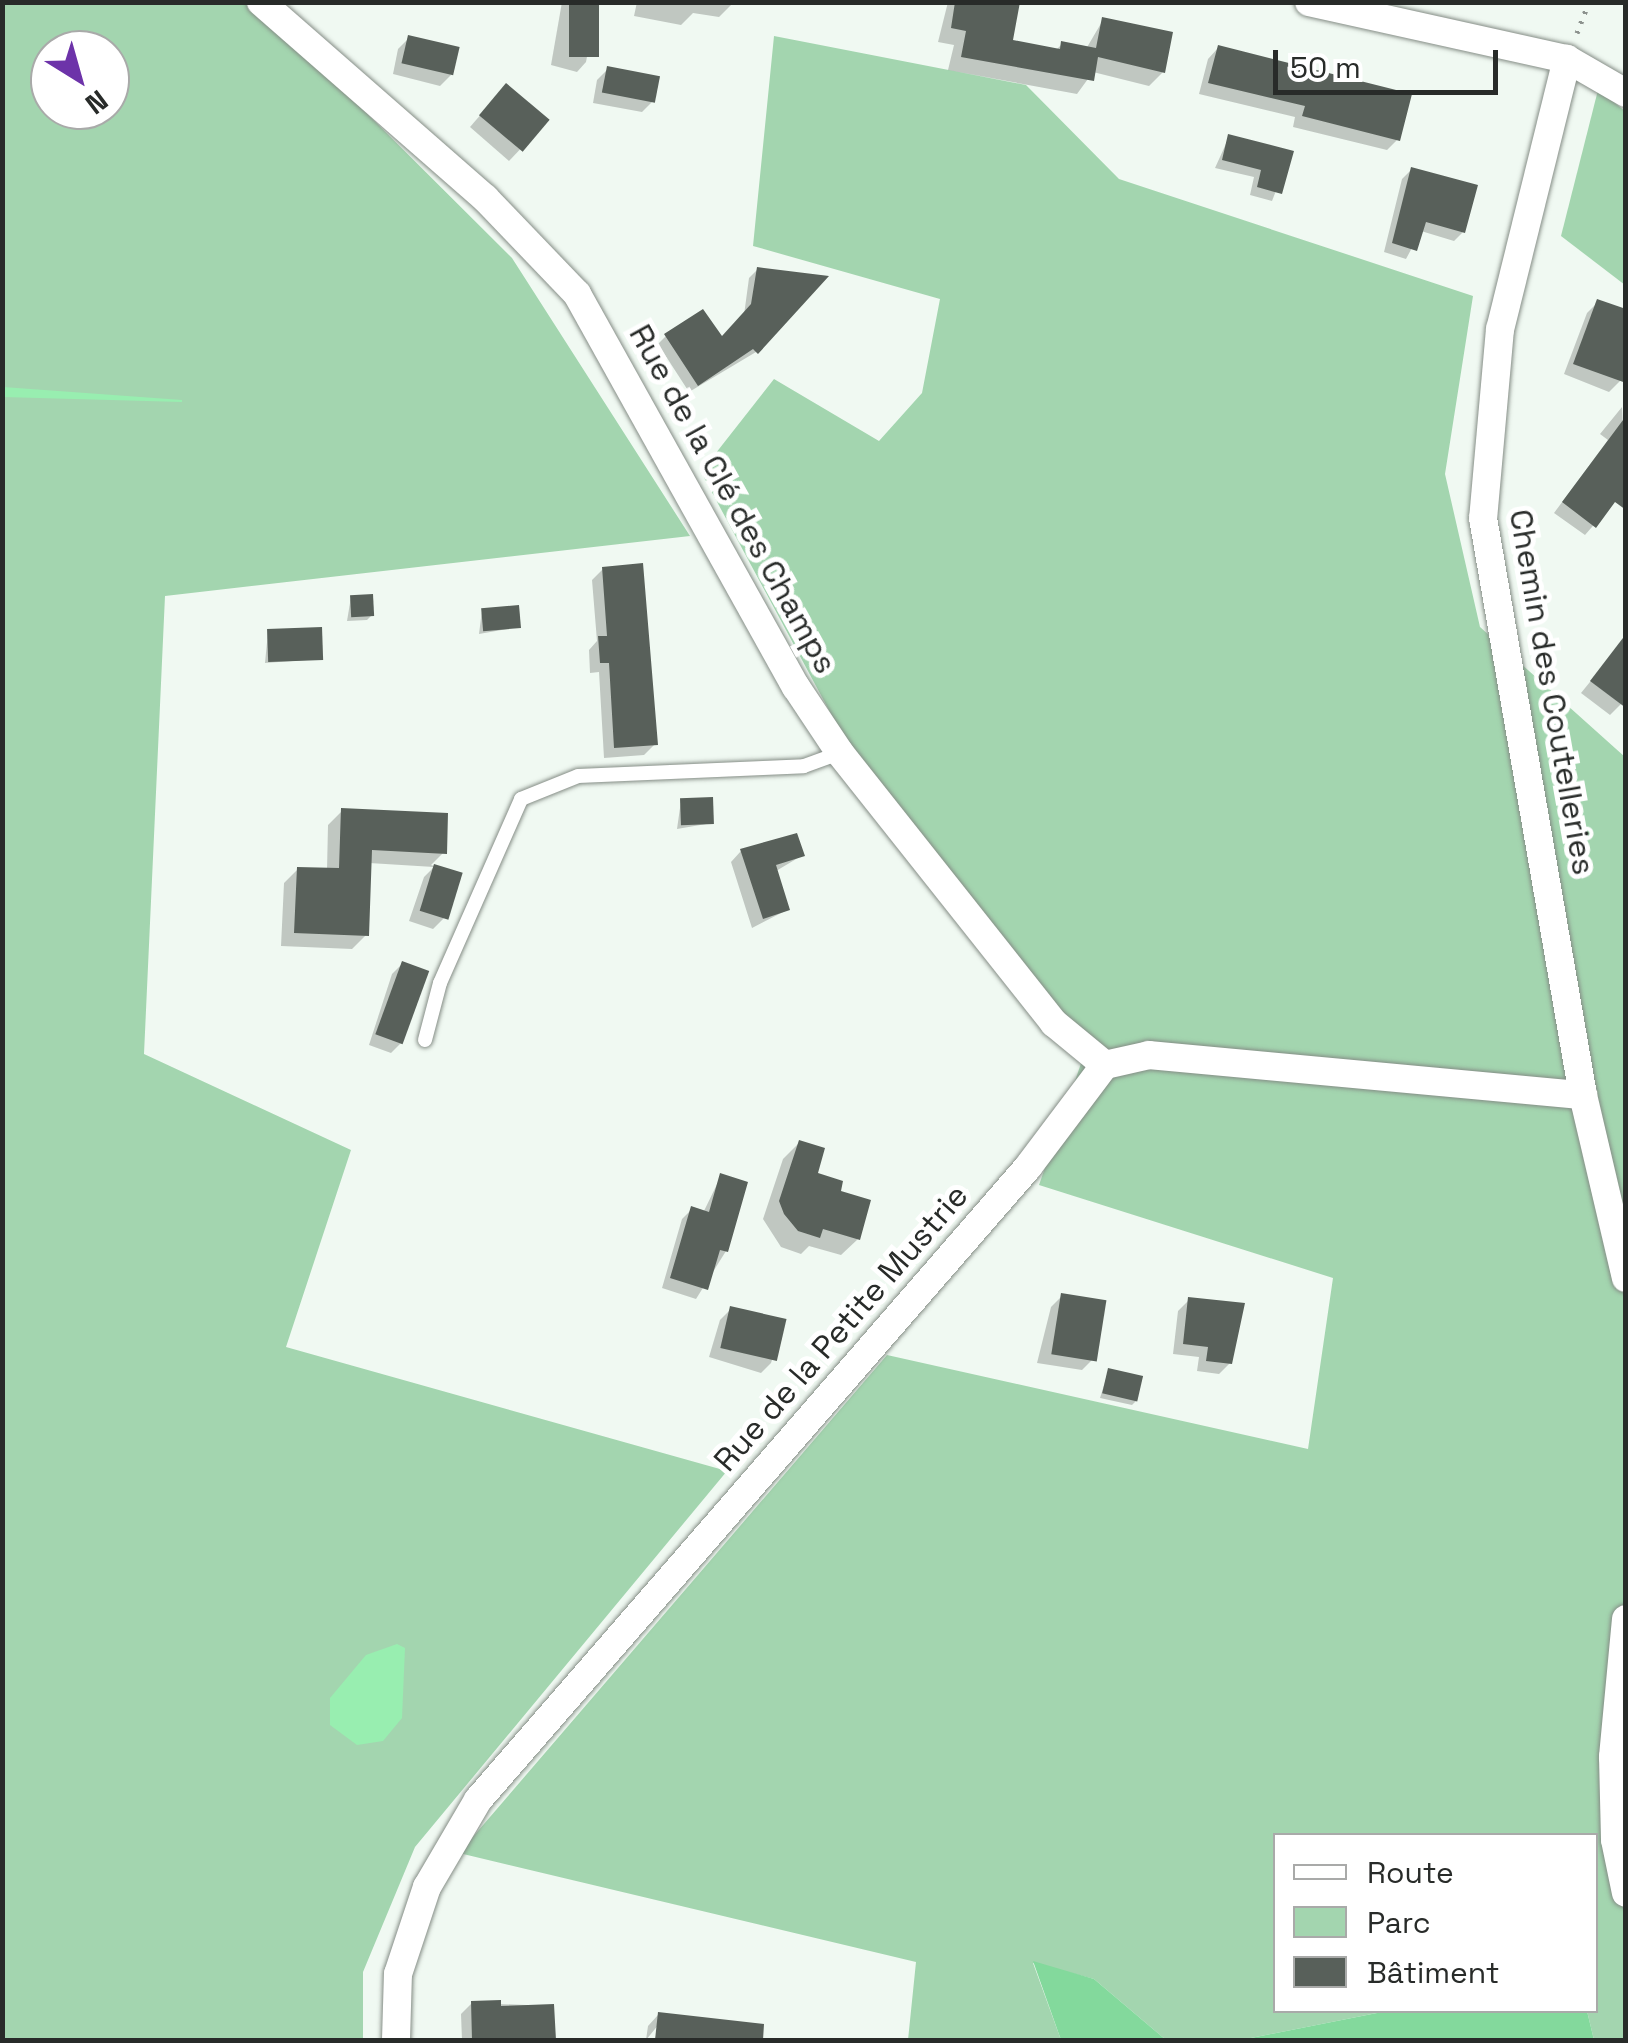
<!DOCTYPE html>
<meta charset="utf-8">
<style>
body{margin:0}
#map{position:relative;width:1628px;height:2043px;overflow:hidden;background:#f0f9f2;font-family:"Space Grotesk",sans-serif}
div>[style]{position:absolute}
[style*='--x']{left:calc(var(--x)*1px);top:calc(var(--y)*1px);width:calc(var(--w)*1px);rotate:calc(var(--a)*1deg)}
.green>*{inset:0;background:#a3d5af}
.forest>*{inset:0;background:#83d99c}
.water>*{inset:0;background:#98eeb0}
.shadow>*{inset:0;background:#0003}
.building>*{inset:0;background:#58605a;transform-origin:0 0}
.path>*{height:5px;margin-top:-2.5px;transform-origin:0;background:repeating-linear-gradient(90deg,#8d938f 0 2.5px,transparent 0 10.5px)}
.roads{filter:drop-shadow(0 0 2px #858d86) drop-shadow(0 0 2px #858d86)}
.lane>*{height:14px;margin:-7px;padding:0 7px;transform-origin:7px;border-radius:7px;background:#fff}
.street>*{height:28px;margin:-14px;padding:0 14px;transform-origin:14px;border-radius:14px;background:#fff}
span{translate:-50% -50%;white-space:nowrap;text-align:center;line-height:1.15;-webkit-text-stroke:10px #fff;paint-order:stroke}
.street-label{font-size:32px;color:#282b29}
.frame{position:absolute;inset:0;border:5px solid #282b29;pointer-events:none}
.legend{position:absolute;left:1273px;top:1833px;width:325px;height:180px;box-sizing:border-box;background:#fff;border:2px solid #a9aaa9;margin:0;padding:12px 18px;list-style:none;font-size:30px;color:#282b29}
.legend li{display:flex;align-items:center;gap:20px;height:50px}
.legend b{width:50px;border:2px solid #a9aaa9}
.north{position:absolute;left:30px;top:30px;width:100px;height:100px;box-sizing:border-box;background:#fff;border:2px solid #a9aaa9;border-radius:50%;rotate:143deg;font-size:28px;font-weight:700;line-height:40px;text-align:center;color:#282b29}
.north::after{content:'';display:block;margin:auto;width:35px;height:45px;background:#6d33a9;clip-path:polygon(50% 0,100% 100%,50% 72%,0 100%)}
.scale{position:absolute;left:1273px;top:50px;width:225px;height:45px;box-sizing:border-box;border:5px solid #282b29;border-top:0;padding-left:12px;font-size:30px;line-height:35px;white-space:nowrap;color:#282b29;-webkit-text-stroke:8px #fff;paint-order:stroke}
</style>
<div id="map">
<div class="green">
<i style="clip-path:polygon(evenodd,3px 3px,256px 3px,512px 258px,690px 536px,165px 596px,144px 1054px,351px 1150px,286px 1347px,727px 1471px,415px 1847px,363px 1972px,363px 2040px,3px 2040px,3px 3px,50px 50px,110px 50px,110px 110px,50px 110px,50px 50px)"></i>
<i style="clip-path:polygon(774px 36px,1026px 85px,1119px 179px,1473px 296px,1445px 474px,1480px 627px,1625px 757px,1625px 2040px,1594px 2040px,1587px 2011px,1596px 2010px,1596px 1836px,1276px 1836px,1276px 2010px,1387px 2011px,1241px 2040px,1166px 2040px,1094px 1979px,1033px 1963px,1061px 2040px,908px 2040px,916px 1962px,459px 1853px,887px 1355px,1308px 1449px,1333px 1278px,1039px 1185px,1086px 1049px,859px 766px,701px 472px,774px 379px,879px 441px,922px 393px,940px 299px,753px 246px)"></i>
<i style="clip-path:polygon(1598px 90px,1625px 111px,1625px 285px,1561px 236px)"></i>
</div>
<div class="forest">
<i style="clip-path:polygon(1033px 1961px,1094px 1979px,1166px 2040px,1061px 2040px)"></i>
<i style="clip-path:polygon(1387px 2011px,1587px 2011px,1594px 2040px,1241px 2040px)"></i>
</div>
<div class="water">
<i style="clip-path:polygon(3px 387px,182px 400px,182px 402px,3px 397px)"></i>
<i style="clip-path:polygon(397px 1644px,405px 1648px,402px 1718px,383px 1741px,357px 1745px,330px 1725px,330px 1698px,366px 1655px)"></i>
</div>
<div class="shadow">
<i style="clip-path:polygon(562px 2px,597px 2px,586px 62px,577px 72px,551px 65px)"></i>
<i style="clip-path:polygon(637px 2px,727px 3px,734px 2px,719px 17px,693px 13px,681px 25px,634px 16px)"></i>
<i style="clip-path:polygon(948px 2px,1012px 2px,1010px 42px,1055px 51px,1062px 44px,1086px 49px,1103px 20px,1163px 72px,1149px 86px,1093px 72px,1077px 94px,948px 70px,954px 45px,938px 42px)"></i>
<i style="clip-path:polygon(409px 38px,451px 75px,440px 86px,393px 74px,398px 49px)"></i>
<i style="clip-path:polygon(1218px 48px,1398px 139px,1387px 150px,1293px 127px,1295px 117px,1199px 94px,1208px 59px)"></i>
<i style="clip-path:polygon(608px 69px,653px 101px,642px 112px,593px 103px,597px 80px)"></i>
<i style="clip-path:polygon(496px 97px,547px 121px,509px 161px,470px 127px)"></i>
<i style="clip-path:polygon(1229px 137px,1291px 152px,1272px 201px,1250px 195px,1254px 177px,1215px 168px)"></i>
<i style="clip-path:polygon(1411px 170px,1463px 232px,1454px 241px,1421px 231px,1406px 259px,1384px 252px,1402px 179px)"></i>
<i style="clip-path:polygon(757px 270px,756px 352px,689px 392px,658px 344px,666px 336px,722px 339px,744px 315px,749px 278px)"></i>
<i style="clip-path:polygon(1598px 302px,1620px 381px,1609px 392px,1564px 374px,1587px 313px)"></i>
<i style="clip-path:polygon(1622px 407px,1626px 488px,1585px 535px,1554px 513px,1608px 440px,1600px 434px)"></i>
<i style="clip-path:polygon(603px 569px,655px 744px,644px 755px,604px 758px,599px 672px,590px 673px,589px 650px,597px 641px,592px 580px)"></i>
<i style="clip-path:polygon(351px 597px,371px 616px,367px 620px,347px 621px)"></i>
<i style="clip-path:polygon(482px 610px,518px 627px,479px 634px)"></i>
<i style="clip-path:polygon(268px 632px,321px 659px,265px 663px)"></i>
<i style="clip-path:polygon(1624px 640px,1626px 699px,1610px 715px,1581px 693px)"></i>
<i style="clip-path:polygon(681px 801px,712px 823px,677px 829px)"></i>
<i style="clip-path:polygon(342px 811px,444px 852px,431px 865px,460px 875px,444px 918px,433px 929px,409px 921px,424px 877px,434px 867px,369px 863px,366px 935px,352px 949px,281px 946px,284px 883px,298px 869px,327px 870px,328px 825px)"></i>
<i style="clip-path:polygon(741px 851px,803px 855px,776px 871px,787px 910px,752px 928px,731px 862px)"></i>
<i style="clip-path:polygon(402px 964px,401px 1043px,391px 1053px,369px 1045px,392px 974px)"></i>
<i style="clip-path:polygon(800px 1142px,814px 1175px,837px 1192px,858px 1239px,841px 1255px,809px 1246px,801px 1254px,781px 1247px,763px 1219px,783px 1159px)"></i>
<i style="clip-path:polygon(721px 1176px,726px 1251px,696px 1299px,662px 1288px,682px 1219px,692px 1209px,703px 1213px)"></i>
<i style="clip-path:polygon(1062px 1296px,1093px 1359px,1082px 1370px,1037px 1363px,1051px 1307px)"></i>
<i style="clip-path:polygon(1189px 1300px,1230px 1363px,1219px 1374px,1197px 1371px,1199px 1357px,1173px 1354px,1178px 1311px)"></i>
<i style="clip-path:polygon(731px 1309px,784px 1320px,771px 1363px,761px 1373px,709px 1357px,720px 1320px)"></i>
<i style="clip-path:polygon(1109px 1370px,1136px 1401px,1132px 1405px,1100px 1398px)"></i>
<i style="clip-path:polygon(472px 2003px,552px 2006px,553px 2040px,462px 2040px,461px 2014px)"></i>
<i style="clip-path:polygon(658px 2015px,758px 2026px,756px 2040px,657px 2040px,659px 2024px,646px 2040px,648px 2026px)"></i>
</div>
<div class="building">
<i style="left:569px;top:2px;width:30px;height:55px"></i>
<i style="clip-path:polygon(955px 2px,1020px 2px,1013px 40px,1060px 49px,1061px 41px,1096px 48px,1102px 17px,1173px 32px,1165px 73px,1098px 57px,1094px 81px,961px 57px,966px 31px,951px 28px)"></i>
<i style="left:408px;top:35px;width:53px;height:29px;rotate:13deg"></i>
<i style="clip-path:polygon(1218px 45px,1412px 94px,1400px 141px,1302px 116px,1305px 106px,1208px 83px)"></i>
<i style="left:607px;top:66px;width:54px;height:27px;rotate:11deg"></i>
<i style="left:506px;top:83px;width:57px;height:42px;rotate:40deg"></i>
<i style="clip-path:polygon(1228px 134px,1294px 151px,1282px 194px,1257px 187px,1261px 170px,1222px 160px)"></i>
<i style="clip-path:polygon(1411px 167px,1478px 185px,1465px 233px,1426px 222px,1417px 251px,1392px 243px)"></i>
<i style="clip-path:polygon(757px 267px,829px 276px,758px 354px,753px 349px,698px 386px,664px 334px,703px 309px,722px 336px,751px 304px)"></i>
<i style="clip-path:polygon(1597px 299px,1626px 309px,1626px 383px,1573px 364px)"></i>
<i style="clip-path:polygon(1626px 416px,1626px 510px,1615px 502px,1596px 528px,1562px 502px)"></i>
<i style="clip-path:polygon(643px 563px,658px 745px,614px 748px,609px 663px,600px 663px,598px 636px,607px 636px,602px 567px)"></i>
<i style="left:373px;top:594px;width:22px;height:23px;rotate:87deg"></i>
<i style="left:519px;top:605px;width:23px;height:38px;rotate:85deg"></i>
<i style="left:322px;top:627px;width:33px;height:55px;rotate:88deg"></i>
<i style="clip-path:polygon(1626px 634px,1626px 708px,1590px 681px)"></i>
<i style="left:713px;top:797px;width:27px;height:33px;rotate:88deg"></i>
<i style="clip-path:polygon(341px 808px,448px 813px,447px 854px,372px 850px,369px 936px,294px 933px,297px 867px,339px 868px)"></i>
<i style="clip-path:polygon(797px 833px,805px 856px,776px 865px,790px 910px,763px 919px,740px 849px)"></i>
<i style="left:434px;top:864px;width:30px;height:49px;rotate:17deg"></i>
<i style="left:402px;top:961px;width:29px;height:78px;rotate:20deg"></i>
<i style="clip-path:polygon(799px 1140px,825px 1148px,818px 1173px,843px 1181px,841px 1191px,871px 1200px,860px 1240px,823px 1229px,820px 1238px,798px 1231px,784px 1214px,779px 1201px)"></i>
<i style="clip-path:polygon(720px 1173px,748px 1182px,728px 1252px,720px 1250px,708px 1290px,670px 1278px,691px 1206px,709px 1212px)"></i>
<i style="left:1061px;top:1293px;width:46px;height:62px;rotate:9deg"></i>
<i style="clip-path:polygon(1188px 1297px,1245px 1303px,1232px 1364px,1206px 1361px,1208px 1347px,1183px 1344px)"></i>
<i style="left:730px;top:1306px;width:58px;height:43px;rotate:13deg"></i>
<i style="left:1108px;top:1368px;width:36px;height:26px;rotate:13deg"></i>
<i style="clip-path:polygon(501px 2000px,501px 2006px,554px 2004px,556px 2040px,472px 2040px,471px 2001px)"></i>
<i style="clip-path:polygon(658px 2012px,764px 2024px,763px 2040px,655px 2040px)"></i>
</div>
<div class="path">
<i style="--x:1577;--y:33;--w:33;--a:-69"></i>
</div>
<div class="roads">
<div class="lane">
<i style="--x:425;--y:1040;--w:59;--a:-75.3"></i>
<i style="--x:440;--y:983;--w:201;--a:-66.2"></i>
<i style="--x:521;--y:799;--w:61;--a:-22"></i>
<i style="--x:578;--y:776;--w:226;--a:-2.5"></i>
<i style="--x:804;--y:766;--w:38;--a:-20"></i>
</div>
<div class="street">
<i style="--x:261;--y:2;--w:298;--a:41.2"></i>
<i style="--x:485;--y:198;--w:133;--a:46.2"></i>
<i style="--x:577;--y:294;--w:450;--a:60.9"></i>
<i style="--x:796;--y:687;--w:79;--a:56.3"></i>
<i style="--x:840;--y:753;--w:345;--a:51.6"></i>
<i style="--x:1054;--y:1023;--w:66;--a:39.5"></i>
<i style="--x:1309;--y:2;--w:264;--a:12.5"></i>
<i style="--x:1567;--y:59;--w:68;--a:30"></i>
<i style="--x:1567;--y:59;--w:278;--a:103.9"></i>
<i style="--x:1500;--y:329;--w:190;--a:95.1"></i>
<i style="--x:1483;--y:518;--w:586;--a:80.17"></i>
<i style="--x:1583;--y:1095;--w:188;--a:76.8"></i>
<i style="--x:1626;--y:1619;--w:139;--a:95.4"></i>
<i style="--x:1613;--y:1757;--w:83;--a:88.6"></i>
<i style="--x:1615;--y:1840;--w:54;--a:78.3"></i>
<i style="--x:396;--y:2040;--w:66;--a:-88.3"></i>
<i style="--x:398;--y:1974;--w:92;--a:-71.6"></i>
<i style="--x:427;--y:1887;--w:101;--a:-59.6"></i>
<i style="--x:478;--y:1800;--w:839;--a:-49.01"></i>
<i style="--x:1028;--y:1167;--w:128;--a:-53"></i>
<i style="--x:1105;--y:1065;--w:45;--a:-12.8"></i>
<i style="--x:1149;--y:1055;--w:436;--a:5.3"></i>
</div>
</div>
<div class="street-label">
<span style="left:733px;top:499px;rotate:61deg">Rue de la Clé des Champs</span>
<span style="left:1552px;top:692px;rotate:80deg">Chemin des Coutelleries</span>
<span style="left:841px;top:1328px;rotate:-49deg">Rue de la Petite Mustrie</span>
</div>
<div class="frame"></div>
<ul class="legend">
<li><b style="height:12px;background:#fff"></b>Route</li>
<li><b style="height:28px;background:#a3d5af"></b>Parc</li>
<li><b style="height:28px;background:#58605a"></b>Bâtiment</li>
</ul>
<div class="north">N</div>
<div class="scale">50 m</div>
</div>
